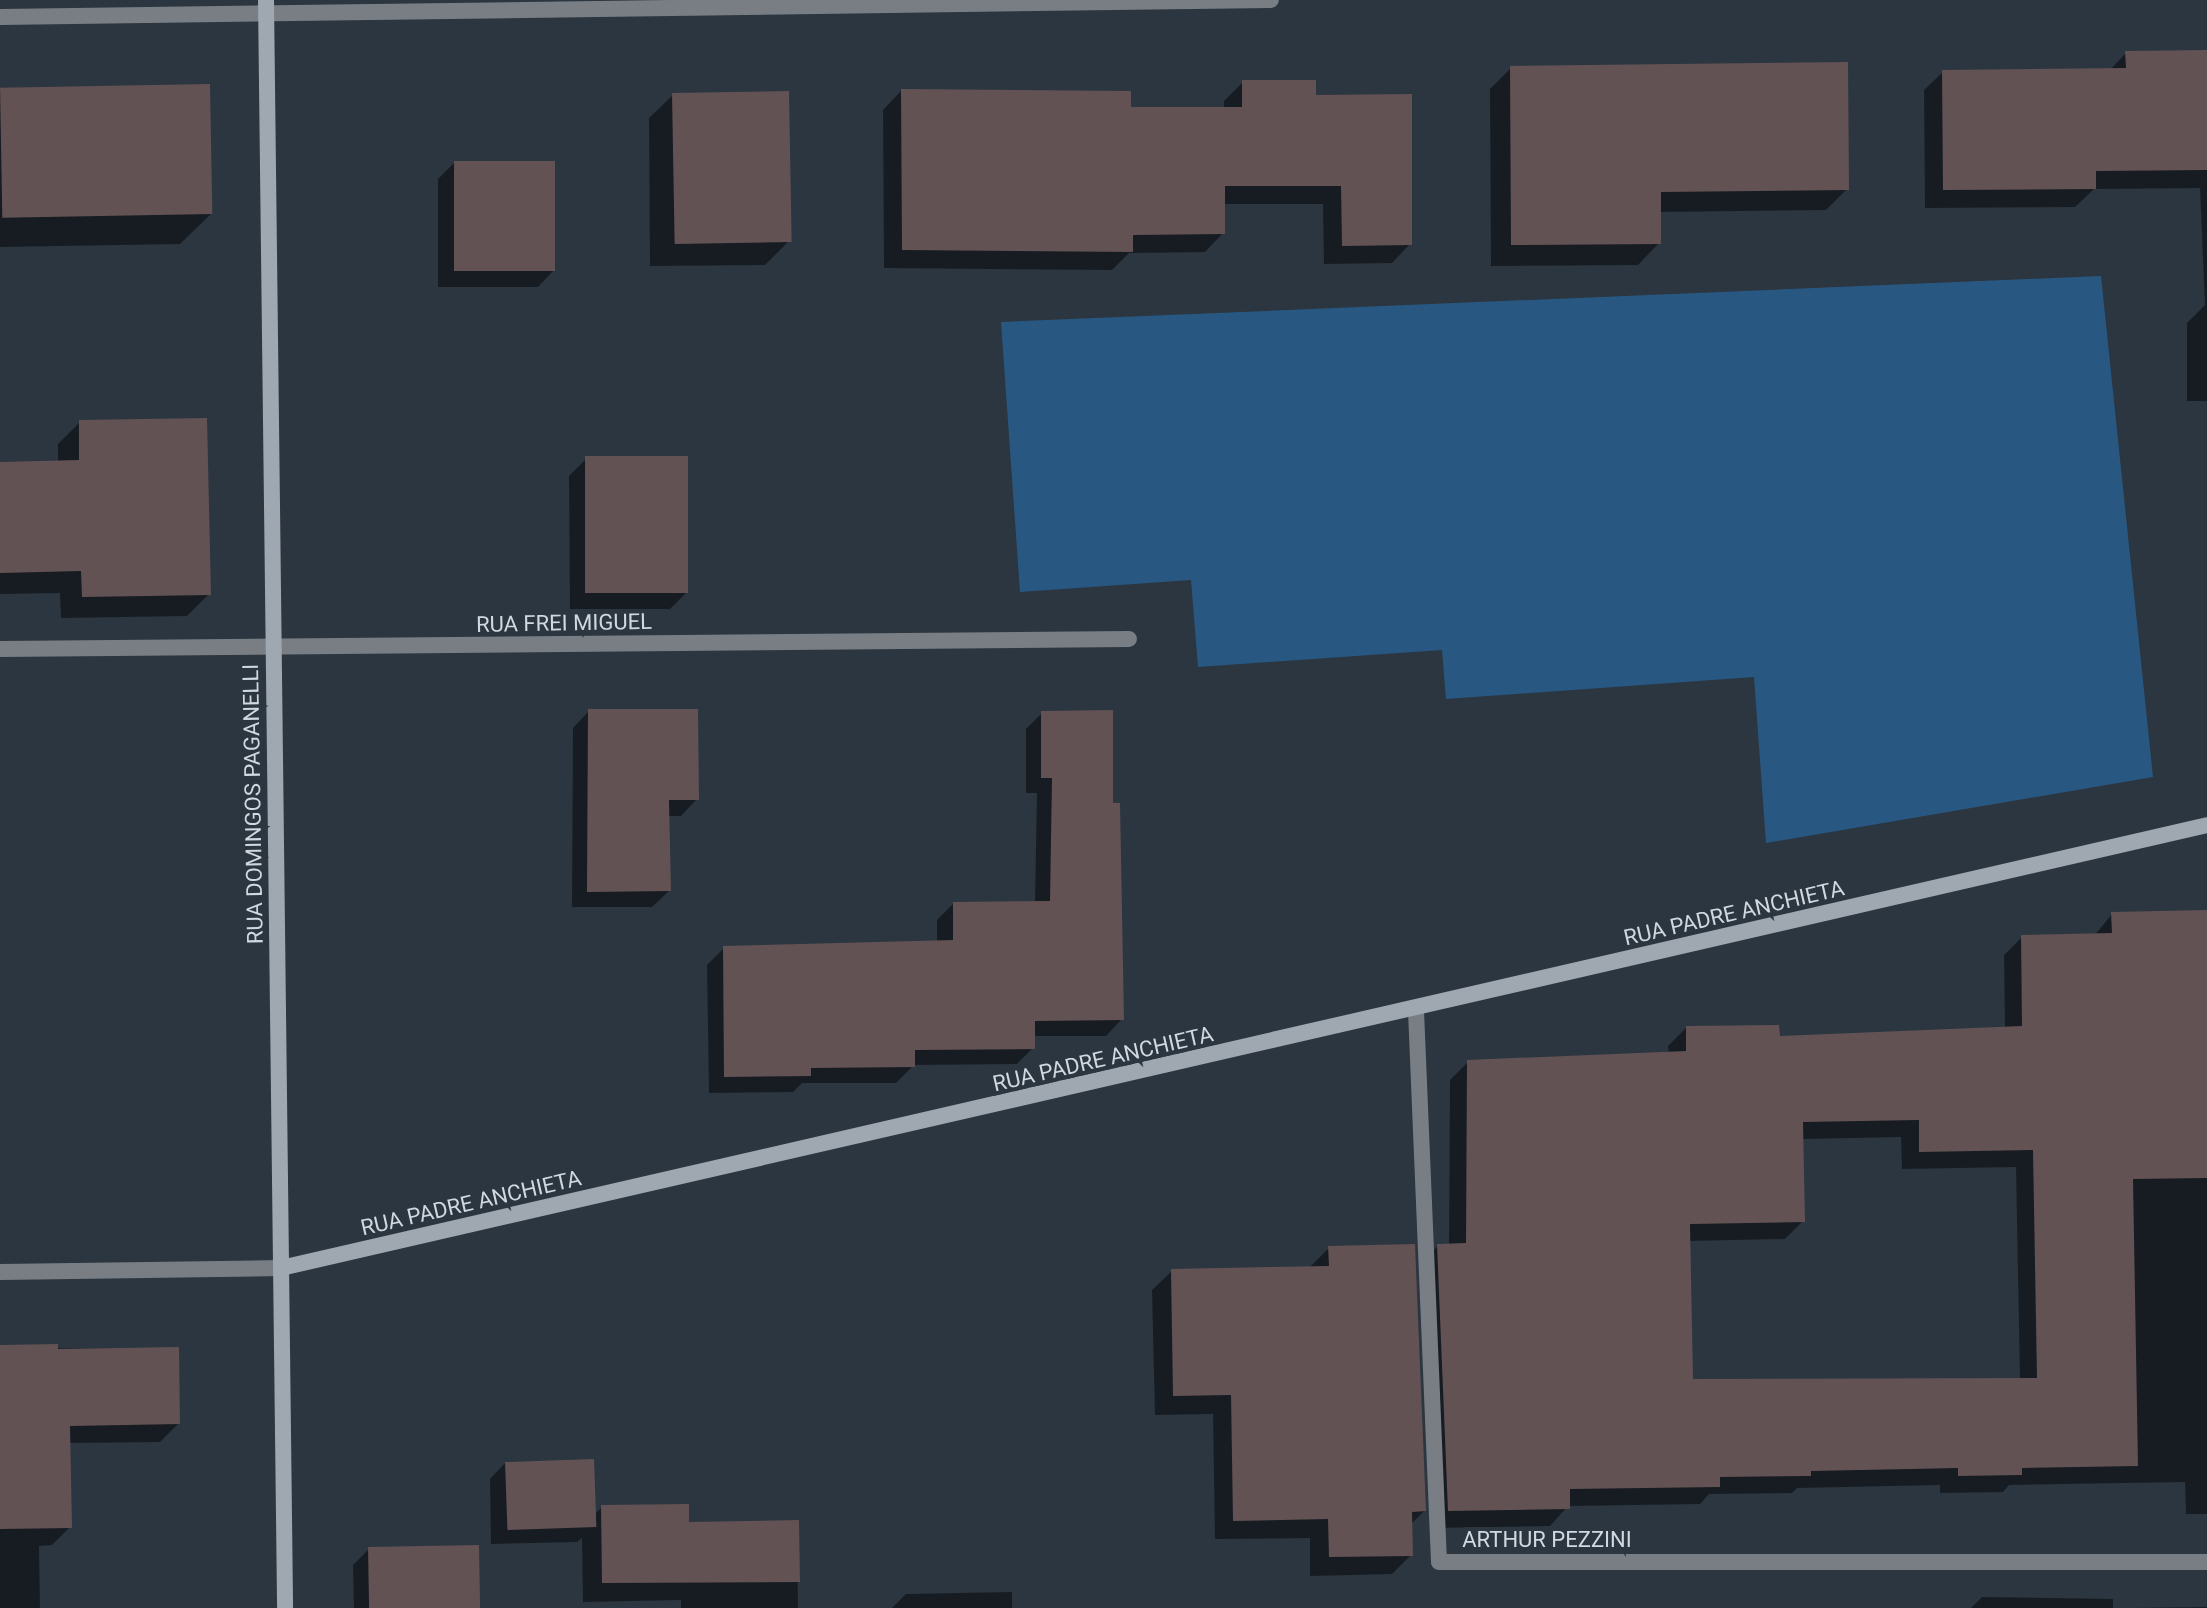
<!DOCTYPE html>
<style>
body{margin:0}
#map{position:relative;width:2207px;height:1608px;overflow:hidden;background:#2b3640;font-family:Roboto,sans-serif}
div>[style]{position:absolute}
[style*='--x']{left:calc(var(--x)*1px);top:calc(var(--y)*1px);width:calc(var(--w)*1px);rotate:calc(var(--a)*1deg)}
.green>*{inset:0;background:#285882}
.shadow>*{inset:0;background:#0007}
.building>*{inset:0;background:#635254;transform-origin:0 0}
.street>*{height:16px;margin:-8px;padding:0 8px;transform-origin:8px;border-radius:8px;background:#797e84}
.secondary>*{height:16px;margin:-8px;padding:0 8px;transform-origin:8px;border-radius:8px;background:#9fa7b0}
span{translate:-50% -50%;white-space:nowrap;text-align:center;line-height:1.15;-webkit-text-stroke:8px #2b3640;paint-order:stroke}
.street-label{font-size:22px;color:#d1d8df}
</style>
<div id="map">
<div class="green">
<i style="clip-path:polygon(2101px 276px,2153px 777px,1766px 843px,1754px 677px,1446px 699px,1442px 650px,1198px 667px,1191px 580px,1020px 592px,1001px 322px)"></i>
</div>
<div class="shadow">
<i style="clip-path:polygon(2207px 52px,2207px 401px,2187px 401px,2187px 323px,2205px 305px,2200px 188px,2094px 189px,2075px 207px,1925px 208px,1924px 90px,1943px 72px,2109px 71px,2126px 53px)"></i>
<i style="clip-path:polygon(1511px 68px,1847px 189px,1826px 210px,1659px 212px,1659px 243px,1638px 265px,1491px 266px,1490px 89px)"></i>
<i style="clip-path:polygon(1243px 82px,1314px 97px,1410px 244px,1392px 263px,1324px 264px,1323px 204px,1223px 204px,1223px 233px,1205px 252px,1129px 253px,1112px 270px,884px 268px,883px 110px,901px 91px,1129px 109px,1224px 109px,1224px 101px)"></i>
<i style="clip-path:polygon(0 89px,211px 214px,180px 244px,0 247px)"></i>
<i style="clip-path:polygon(673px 95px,789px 241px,765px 265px,650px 266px,649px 118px)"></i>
<i style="clip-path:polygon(454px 163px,554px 270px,538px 287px,438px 287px,438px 179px)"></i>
<i style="clip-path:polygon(80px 422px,209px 594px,187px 616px,61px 618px,60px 593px,0 594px,0 464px,58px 463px,58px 444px)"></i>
<i style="clip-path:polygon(586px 459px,687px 592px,670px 609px,570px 609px,569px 476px)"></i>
<i style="clip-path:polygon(589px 711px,697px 799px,681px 816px,667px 816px,669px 891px,652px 907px,572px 907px,573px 728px)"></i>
<i style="clip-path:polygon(1042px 713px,1111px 805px,1122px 1019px,1106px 1036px,1033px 1036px,1033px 1048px,1017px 1064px,914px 1065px,896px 1083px,802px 1083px,793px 1092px,709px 1093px,707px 965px,724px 948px,937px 943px,937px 920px,953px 904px,1035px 903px,1037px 793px,1026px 793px,1026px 729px)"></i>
<i style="clip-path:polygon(evenodd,2207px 912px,2207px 1514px,2186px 1514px,2185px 1482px,2009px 1485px,2003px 1492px,1940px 1493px,1940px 1485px,1797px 1488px,1792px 1493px,1709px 1494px,1700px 1504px,1568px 1506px,1550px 1526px,1431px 1528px,1420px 1264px,1438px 1246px,1449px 1246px,1450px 1080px,1468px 1062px,1669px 1054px,1668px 1046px,1686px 1028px,1778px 1038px,2005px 1029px,2004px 955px,2022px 937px,2094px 936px,2112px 914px,2207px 912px,1901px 1137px,1902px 1169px,2016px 1167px,2020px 1381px,1691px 1381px,1688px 1241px,1785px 1239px,1803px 1221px,1802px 1139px,1901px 1137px)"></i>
<i style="clip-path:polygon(1329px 1248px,1424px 1511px,1411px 1524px,1411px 1555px,1392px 1574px,1310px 1576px,1310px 1538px,1215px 1539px,1213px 1414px,1155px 1415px,1152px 1290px,1172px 1271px,1310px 1267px)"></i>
<i style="clip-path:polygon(0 1348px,177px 1349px,178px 1424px,160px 1442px,68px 1443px,70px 1527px,52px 1545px,39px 1546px,40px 1608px,0 1608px)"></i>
<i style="clip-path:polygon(506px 1462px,593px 1516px,602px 1507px,687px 1524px,797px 1522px,798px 1608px,681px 1608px,681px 1600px,583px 1602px,582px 1538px,577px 1542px,491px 1544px,490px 1479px)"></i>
<i style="clip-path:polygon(369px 1549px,480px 1608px,354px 1608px,353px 1565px)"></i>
<i style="clip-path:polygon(1012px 1592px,1012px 1608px,892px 1608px,906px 1594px)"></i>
<i style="clip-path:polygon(1982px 1597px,2113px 1599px,2113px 1608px,1971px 1608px)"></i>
<i style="clip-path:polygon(2207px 1607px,2207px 1608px,2130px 1608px)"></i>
</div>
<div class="building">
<i style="clip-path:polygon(2207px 50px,2207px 170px,2096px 171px,2096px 189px,1943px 190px,1942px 70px,2126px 68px,2125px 51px)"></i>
<i style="clip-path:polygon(1848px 62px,1849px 190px,1661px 192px,1661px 244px,1511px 245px,1510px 66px)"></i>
<i style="clip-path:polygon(1242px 80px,1316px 80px,1316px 95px,1412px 94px,1412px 245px,1342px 246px,1341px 186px,1225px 186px,1225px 234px,1133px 235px,1133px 252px,902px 250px,901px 89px,1131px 91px,1131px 107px,1242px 107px)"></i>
<i style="left:210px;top:84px;width:130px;height:210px;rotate:89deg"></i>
<i style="left:789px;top:91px;width:151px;height:117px;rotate:89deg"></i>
<i style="left:454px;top:161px;width:101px;height:110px"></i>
<i style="clip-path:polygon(207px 418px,211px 595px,82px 597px,81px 571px,0 573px,0 462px,79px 460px,79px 420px)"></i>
<i style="left:688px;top:456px;width:137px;height:103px;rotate:90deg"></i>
<i style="clip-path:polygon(588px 709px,698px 709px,699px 800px,669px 800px,671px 891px,587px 892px)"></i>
<i style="clip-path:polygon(1113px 710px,1113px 803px,1120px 803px,1124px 1020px,1035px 1021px,1035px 1049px,915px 1050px,915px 1067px,811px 1068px,811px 1076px,724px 1077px,723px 946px,953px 940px,953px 902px,1050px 901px,1052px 778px,1041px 778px,1041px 711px)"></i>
<i style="clip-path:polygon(evenodd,2207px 910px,2207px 1178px,2133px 1179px,2138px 1466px,2022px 1468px,2022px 1475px,1958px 1476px,1958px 1468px,1811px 1471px,1811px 1476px,1720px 1477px,1720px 1487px,1570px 1489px,1570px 1509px,1448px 1511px,1437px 1244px,1466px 1243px,1467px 1060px,1686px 1051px,1686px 1026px,1779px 1025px,1780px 1036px,2022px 1026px,2021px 935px,2112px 933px,2111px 912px,2207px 910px,1919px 1120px,1919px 1152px,2033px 1150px,2037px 1378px,1693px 1379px,1690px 1224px,1805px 1222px,1803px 1122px,1919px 1120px)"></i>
<i style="clip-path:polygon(1415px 1244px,1426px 1511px,1412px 1512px,1413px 1556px,1329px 1557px,1328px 1519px,1233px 1521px,1231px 1395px,1173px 1396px,1171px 1269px,1329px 1266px,1328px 1246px)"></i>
<i style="clip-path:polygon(58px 1344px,58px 1349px,179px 1347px,180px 1424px,70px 1426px,72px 1528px,0 1529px,0 1345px)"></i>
<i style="left:594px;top:1459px;width:68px;height:89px;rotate:88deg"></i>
<i style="clip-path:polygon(689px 1504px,689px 1522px,799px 1520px,800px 1582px,602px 1583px,601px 1505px)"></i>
<i style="left:479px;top:1545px;width:63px;height:111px;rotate:89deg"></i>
</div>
<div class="street">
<i style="--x:0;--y:17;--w:1271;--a:-0.77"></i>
<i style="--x:0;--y:649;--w:1129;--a:-0.51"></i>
<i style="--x:1416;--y:1011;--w:551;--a:87.61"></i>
<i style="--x:1439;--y:1562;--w:768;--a:0"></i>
<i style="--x:0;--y:1272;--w:281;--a:-0.8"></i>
</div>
<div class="secondary">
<i style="--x:266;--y:0;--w:1608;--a:89.32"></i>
<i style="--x:281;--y:1268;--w:1976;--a:-12.95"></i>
</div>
<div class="street-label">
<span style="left:564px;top:623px;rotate:-1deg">RUA FREI MIGUEL</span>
<span style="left:253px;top:804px;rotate:-91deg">RUA DOMINGOS PAGANELLI</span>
<span style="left:1734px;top:913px;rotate:-13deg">RUA PADRE ANCHIETA</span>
<span style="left:1103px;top:1059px;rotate:-13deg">RUA PADRE ANCHIETA</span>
<span style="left:471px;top:1203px;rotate:-13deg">RUA PADRE ANCHIETA</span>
<span style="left:1547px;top:1540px">ARTHUR PEZZINI</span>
</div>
</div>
